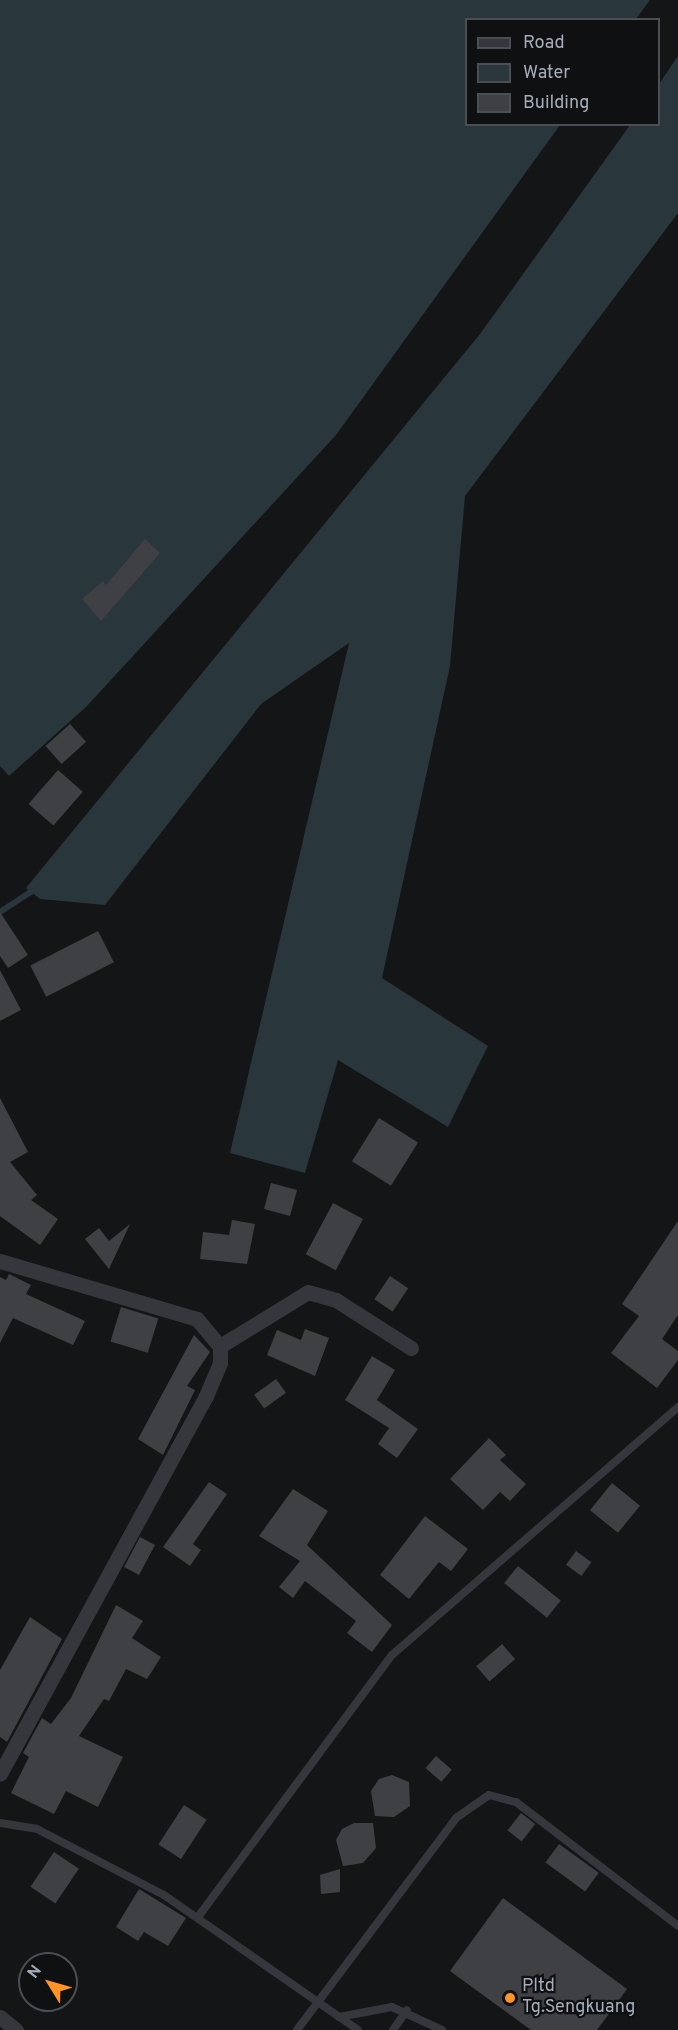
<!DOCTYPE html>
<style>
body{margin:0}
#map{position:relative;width:678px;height:2030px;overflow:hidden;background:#141517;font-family:Overpass,sans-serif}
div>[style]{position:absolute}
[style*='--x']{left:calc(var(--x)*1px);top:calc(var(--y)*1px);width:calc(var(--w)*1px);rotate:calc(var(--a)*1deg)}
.water>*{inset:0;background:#29363c}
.stream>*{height:6px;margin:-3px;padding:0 3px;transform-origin:3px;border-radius:3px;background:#29363c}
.building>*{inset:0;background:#3e4044;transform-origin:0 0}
.service>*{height:8px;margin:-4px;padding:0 4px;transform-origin:4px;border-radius:4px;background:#35373c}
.minor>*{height:15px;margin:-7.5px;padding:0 7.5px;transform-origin:7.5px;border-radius:7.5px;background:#35373c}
.dots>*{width:16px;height:16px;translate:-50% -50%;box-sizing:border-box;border:3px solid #0f1012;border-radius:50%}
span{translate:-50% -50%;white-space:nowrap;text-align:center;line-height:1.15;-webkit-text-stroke:4.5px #0f1012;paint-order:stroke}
.poi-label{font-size:18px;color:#a5aeb8}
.left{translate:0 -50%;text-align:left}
.legend{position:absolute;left:465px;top:18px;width:195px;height:108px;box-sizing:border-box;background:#0f1012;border:2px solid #4b4f54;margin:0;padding:8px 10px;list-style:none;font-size:18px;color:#a5aeb8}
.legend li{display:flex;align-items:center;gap:12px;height:30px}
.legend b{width:30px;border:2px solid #4b4f54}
.north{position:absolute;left:18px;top:1952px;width:60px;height:60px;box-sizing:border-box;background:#0f1012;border:2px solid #4b4f54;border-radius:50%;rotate:307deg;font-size:16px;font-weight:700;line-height:24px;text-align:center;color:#a5aeb8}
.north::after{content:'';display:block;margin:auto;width:21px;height:27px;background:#ff9424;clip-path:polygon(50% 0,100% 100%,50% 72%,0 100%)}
</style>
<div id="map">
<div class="water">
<i style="clip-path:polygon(0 0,650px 0,636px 19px,466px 20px,466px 124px,560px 125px,336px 435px,87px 706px,9px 776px,0 766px)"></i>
<i style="clip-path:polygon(678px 56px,678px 213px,465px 496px,450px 666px,382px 978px,488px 1046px,448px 1127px,338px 1060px,305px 1173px,230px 1153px,349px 643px,261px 704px,105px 905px,40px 899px,26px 888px,480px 334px,630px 125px,658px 124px,659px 84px)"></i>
</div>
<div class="stream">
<i style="--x:0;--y:912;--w:37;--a:-33"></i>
</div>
<div class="building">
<i style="clip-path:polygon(145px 539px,160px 553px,101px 621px,82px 599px,103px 581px,106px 585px)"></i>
<i style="left:70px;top:724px;width:24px;height:33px;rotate:48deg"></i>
<i style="left:58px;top:770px;width:33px;height:45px;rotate:41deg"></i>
<i style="clip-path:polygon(0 912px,28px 955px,8px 968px,0 956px)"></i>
<i style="left:98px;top:931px;width:35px;height:76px;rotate:63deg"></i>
<i style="clip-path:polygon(0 970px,21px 1010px,0 1021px)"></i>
<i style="clip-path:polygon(0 1098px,28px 1152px,10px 1162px,37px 1195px,31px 1200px,58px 1219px,40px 1245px,0 1216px)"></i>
<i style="left:379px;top:1118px;width:46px;height:51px;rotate:32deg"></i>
<i style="left:271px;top:1183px;width:27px;height:27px;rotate:15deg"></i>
<i style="left:333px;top:1203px;width:34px;height:58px;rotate:28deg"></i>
<i style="clip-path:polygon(232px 1220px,255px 1224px,247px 1264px,200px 1259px,203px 1232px,229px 1235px)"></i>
<i style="clip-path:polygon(678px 1221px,678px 1315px,662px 1339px,678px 1351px,678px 1360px,657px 1388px,611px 1353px,639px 1316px,622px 1304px)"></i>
<i style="clip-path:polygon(130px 1224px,109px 1269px,85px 1239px,99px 1228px,109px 1241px)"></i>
<i style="clip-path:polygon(9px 1274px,31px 1285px,26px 1294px,85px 1321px,73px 1345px,13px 1318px,0 1343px,0 1277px,6px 1280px)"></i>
<i style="left:390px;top:1276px;width:22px;height:28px;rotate:34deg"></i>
<i style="left:121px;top:1307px;width:39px;height:36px;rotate:17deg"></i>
<i style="clip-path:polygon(305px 1329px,329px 1338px,315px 1376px,267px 1355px,277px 1330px,301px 1340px)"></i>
<i style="clip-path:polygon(194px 1335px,210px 1352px,187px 1386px,195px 1390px,163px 1455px,138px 1439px)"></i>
<i style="clip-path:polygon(372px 1356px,395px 1370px,377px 1400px,418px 1429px,397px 1458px,378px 1444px,389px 1428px,345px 1400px)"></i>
<i style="left:276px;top:1379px;width:17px;height:27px;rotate:54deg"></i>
<i style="clip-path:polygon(489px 1438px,506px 1455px,500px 1460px,526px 1484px,510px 1501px,500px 1492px,483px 1510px,450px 1479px)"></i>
<i style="clip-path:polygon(209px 1482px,227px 1494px,193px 1544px,201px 1550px,190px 1566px,163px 1547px)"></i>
<i style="left:612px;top:1483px;width:36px;height:35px;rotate:39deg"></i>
<i style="clip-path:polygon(293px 1489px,328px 1511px,307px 1545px,392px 1625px,372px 1652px,347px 1633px,356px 1621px,305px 1581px,293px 1598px,279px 1587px,300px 1561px,259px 1536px)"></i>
<i style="clip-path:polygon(425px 1516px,468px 1549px,451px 1571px,439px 1562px,409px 1599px,380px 1575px)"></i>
<i style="left:140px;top:1537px;width:17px;height:34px;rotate:28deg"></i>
<i style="left:576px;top:1551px;width:19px;height:17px;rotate:36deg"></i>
<i style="left:518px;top:1566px;width:55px;height:22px;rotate:39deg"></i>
<i style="clip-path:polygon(116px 1605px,143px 1621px,132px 1638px,161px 1657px,147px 1679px,126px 1669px,109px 1701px,104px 1699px,79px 1736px,123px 1757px,98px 1807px,66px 1791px,54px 1814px,11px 1793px,29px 1757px,23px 1753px,42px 1718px,51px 1724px,71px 1698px)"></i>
<i style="clip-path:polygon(30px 1617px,62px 1639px,7px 1742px,0 1737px,0 1670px)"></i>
<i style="left:502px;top:1644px;width:20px;height:34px;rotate:49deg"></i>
<i style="left:436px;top:1756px;width:21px;height:16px;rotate:41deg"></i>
<i style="clip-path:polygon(392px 1775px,409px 1782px,410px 1806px,394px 1817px,375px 1816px,371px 1791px,379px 1779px)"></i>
<i style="left:184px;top:1805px;width:27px;height:47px;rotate:33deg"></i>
<i style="left:521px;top:1813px;width:18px;height:22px;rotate:38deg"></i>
<i style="clip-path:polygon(354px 1823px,373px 1823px,376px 1848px,363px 1863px,343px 1866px,336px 1840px,342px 1829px)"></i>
<i style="left:559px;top:1844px;width:49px;height:23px;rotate:36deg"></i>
<i style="left:54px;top:1852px;width:30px;height:42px;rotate:34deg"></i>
<i style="clip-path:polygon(340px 1869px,340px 1892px,321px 1894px,320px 1875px)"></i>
<i style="clip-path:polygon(139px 1889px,186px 1918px,168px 1946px,144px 1932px,138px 1941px,116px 1927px)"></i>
<i style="clip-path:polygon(503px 1898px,627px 1989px,597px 2030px,531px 2030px,450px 1971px)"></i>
</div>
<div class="service">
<i style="--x:0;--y:1823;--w:37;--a:9"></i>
<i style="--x:37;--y:1829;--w:143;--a:27.5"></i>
<i style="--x:164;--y:1895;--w:236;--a:34.8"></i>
<i style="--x:198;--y:1917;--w:326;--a:-53.5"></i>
<i style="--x:392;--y:1655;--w:379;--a:-40.9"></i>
<i style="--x:339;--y:2017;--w:54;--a:-10.7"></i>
<i style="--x:392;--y:2007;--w:55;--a:24.7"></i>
<i style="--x:297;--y:2030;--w:265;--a:-53.1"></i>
<i style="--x:456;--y:1818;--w:40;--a:-34.9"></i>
<i style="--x:489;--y:1795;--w:28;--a:15"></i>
<i style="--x:516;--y:1802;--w:204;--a:37.4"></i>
<i style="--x:393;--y:2030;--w:24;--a:-55"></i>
</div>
<div class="minor">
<i style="--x:0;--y:1261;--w:205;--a:16.4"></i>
<i style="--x:197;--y:1319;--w:35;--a:50"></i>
<i style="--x:220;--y:1346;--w:17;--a:90"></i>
<i style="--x:220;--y:1363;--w:36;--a:113"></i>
<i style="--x:206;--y:1396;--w:430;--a:118.6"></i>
<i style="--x:220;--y:1346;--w:103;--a:-31.5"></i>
<i style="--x:308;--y:1292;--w:29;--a:16"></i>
<i style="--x:336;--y:1300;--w:89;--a:32.6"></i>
<i style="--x:0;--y:2017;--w:21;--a:39"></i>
</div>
<div class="dots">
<i style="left:510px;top:1998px;background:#ff9424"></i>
</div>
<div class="poi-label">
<span class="left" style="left:522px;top:1998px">Pltd<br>Tg.Sengkuang</span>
</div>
<ul class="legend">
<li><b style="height:8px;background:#35373c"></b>Road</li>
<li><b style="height:16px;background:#29363c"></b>Water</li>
<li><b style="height:16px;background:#3e4044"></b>Building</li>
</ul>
<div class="north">N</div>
</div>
